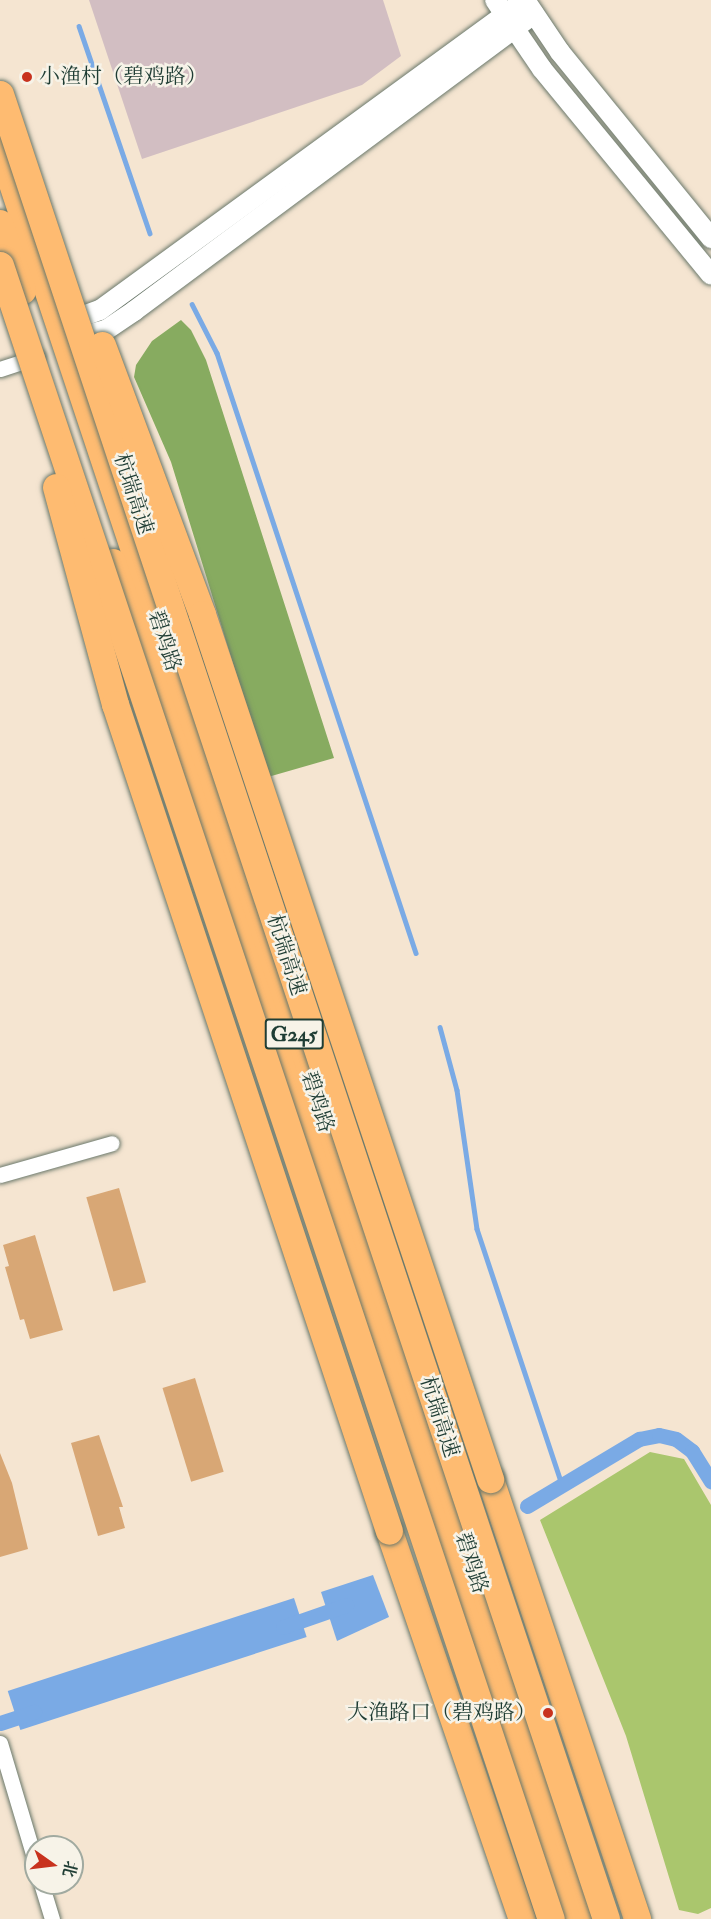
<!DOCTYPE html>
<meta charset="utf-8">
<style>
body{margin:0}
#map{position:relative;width:711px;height:1919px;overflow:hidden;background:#f5e5d1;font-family:"IM FELL Double Pica","Noto Serif SC",serif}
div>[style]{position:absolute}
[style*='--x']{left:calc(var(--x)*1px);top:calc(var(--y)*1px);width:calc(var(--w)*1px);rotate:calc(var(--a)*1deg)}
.industrial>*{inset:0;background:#d2bec2}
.green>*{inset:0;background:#aac66d}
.forest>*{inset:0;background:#87ab60}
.water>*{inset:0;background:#7aaae5;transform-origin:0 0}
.stream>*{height:4.5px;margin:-2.25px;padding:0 2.25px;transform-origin:2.25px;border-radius:2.25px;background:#7aaae5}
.canal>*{height:15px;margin:-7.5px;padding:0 7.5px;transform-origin:7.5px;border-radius:7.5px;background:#7aaae5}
.building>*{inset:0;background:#d8a775;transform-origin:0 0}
.roads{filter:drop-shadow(0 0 2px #6a786b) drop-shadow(0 0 2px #6a786b)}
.minor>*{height:15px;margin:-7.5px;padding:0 7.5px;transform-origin:7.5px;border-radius:7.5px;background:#fff}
.tertiary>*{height:20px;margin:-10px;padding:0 10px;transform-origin:10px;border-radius:10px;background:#fff}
.trunk>*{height:26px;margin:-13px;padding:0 13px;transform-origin:13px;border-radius:13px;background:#febb71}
.motorway>*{height:27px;margin:-13.5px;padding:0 13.5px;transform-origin:13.5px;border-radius:13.5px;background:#febb71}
.bridges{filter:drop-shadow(0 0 2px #6a786b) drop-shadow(0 0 2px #6a786b)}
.motorway-bridge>*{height:27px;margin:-13.5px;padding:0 13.5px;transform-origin:13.5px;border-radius:13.5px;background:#febb71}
.dots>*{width:16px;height:16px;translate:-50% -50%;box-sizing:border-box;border:3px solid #f7f3e8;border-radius:50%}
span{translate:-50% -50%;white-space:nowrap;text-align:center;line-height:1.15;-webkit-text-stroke:5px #f7f3e8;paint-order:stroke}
.shield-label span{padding:2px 4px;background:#f7f3e8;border:2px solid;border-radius:4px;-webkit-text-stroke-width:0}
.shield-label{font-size:20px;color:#1f3d34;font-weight:700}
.poi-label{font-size:21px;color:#1f3d34}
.left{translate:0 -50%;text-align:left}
.right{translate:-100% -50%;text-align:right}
.street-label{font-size:21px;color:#1f3d34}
.north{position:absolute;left:24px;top:1835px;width:60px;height:60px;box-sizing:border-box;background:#f7f3e8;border:2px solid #a1aaa0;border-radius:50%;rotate:104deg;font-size:16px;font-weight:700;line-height:24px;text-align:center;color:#1f3d34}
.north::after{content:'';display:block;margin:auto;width:21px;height:27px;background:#c8321e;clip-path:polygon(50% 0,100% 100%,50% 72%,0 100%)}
</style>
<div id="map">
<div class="industrial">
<i style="clip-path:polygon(89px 0,383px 0,401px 56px,362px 85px,142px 159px)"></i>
</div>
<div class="green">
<i style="clip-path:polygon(650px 1452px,684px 1459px,711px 1505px,711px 1908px,698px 1914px,679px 1910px,626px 1736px,540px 1520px)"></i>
</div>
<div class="forest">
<i style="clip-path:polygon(181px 320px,191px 330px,206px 360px,334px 758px,268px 777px,171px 462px,134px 377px,136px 365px,152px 341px)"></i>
</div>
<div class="water">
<i style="clip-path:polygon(373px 1575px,389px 1617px,337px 1641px,321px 1592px)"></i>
<i style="left:294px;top:1598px;width:41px;height:301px;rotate:72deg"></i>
</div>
<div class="stream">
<i style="--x:79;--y:26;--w:219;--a:71.1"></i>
<i style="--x:192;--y:304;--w:55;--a:63"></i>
<i style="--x:217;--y:353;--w:632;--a:71.65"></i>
<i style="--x:440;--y:1027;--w:65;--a:74.9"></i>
<i style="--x:457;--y:1090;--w:140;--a:81.8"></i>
<i style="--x:477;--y:1229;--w:270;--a:71.6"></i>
</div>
<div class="canal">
<i style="--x:527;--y:1506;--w:131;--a:-30.9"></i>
<i style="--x:639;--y:1439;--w:20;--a:-11"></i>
<i style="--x:659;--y:1435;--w:17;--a:13"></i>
<i style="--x:676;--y:1439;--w:20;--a:37"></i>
<i style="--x:692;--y:1451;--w:36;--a:58"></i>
<i style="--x:283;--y:1627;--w:67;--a:-19.2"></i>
<i style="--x:0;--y:1723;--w:36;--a:-18"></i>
</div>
<div class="building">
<i style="left:119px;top:1188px;width:98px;height:34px;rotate:74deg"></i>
<i style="clip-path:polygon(35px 1235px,63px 1330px,30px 1339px,24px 1319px,20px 1320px,5px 1267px,9px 1266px,3px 1245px)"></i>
<i style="left:195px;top:1378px;width:98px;height:34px;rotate:73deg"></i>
<i style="clip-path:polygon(99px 1435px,123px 1507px,119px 1507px,125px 1528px,98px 1536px,71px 1443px)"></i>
<i style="clip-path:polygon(0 1453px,12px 1483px,28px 1549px,0 1557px)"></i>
</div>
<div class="roads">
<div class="minor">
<i style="--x:0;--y:369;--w:39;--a:-18"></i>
<i style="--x:0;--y:1175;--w:116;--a:-15.9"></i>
<i style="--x:0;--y:1743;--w:126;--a:73.4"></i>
<i style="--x:41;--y:1883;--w:38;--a:73"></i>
</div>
<div class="tertiary">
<i style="--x:495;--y:0;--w:83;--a:55.7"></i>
<i style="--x:542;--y:69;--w:266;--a:50.6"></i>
<i style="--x:64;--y:323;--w:38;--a:-20"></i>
<i style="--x:100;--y:310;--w:526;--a:-36.11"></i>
<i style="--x:525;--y:0;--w:63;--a:56.1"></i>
<i style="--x:560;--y:52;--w:240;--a:50.9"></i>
<i style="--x:70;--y:340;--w:37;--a:-16"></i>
<i style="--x:106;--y:330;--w:34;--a:-34"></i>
<i style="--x:134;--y:311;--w:498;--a:-36.6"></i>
</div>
<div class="trunk">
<i style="--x:0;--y:148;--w:1866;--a:71.6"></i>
<i style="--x:0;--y:223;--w:72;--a:71.3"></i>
<i style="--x:113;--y:562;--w:1431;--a:71.5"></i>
</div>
<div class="motorway">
<i style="--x:490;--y:1479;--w:464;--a:71.5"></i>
<i style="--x:389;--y:1531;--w:410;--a:71.1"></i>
</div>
</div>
<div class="bridges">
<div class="motorway-bridge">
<i style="--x:0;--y:94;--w:1923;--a:71.63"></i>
<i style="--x:0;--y:265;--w:1743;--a:71.58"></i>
<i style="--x:102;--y:345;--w:287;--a:69.6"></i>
<i style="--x:202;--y:614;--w:912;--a:71.58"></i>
<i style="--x:56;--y:487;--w:225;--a:74.8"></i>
<i style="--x:115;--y:704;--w:871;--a:71.67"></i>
</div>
</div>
<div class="dots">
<i style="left:27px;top:77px;background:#c8321e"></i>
<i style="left:548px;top:1713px;background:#c8321e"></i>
</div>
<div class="shield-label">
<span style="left:294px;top:1034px">G245</span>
</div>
<div class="poi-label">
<span class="left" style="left:39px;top:77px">小渔村（碧鸡路）</span>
<span class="right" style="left:536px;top:1713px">大渔路口（碧鸡路）</span>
</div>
<div class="street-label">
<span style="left:133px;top:494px;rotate:72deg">杭瑞高速</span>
<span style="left:164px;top:641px;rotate:72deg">碧鸡路</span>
<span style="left:286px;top:955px;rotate:72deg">杭瑞高速</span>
<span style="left:317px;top:1102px;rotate:72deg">碧鸡路</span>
<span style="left:439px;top:1417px;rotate:72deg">杭瑞高速</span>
<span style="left:471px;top:1563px;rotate:72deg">碧鸡路</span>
</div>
<div class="north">北</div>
</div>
